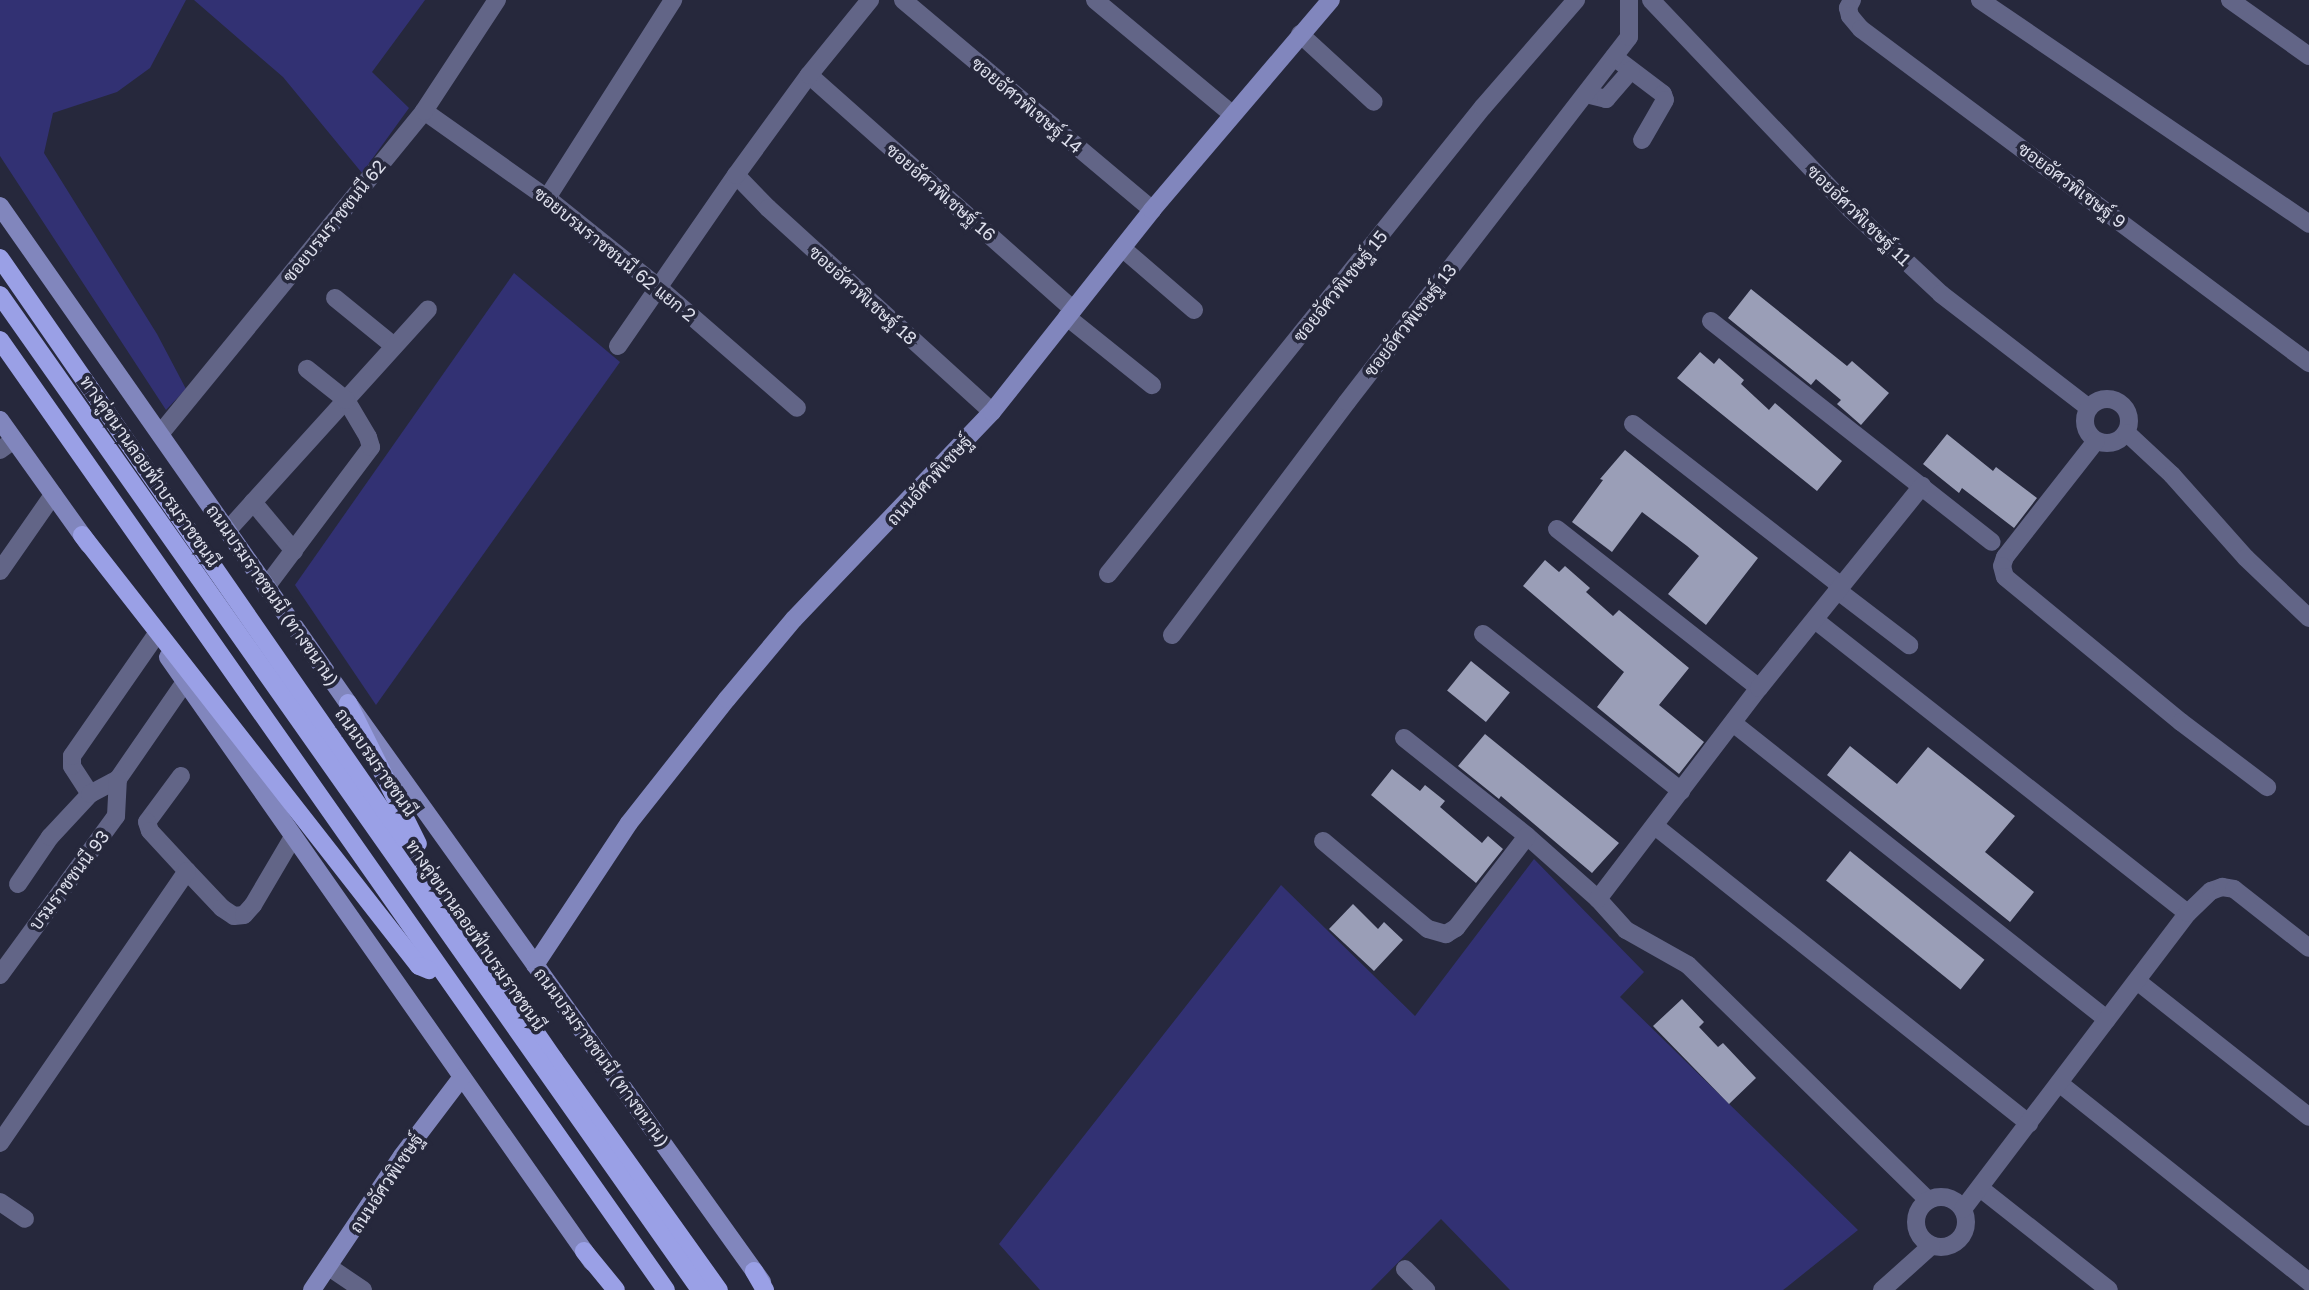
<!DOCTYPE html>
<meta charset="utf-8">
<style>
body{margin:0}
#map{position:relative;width:2309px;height:1290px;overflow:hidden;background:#26283c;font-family:"Golos Text",Sarabun,sans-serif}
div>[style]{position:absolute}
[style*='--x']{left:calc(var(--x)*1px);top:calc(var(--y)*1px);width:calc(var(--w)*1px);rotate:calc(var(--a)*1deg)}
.green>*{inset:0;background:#323173}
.building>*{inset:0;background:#9a9eb7;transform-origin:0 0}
.street>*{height:18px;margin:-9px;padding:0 9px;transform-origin:9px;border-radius:9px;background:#626587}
.street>.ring{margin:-9px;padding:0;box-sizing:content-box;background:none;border:18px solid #626587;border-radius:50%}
.secondary>*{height:18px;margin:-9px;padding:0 9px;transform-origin:9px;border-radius:9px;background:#8186bd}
.primary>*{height:18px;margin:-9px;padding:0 9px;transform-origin:9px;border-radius:9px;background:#9aa0e6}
span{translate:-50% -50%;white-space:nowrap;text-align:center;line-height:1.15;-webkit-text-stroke:7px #26283c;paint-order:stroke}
.street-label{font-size:18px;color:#dcdeeb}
</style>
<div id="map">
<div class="green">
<i style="clip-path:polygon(0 0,186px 0,150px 68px,117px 92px,53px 113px,44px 153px,157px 334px,186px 389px,166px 410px,0 156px)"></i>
<i style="clip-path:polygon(194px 0,425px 0,372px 72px,409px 108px,362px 173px,283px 77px)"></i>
<i style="clip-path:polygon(514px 273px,620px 362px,376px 705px,295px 585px)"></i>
<i style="clip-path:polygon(1534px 859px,1644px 972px,1620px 997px,1858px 1230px,1787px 1287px,1783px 1290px,1510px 1290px,1441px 1219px,1371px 1290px,1040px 1290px,999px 1244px,1281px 885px,1415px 1016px)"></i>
</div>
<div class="building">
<i style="clip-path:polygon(1751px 289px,1847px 366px,1852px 361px,1889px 393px,1861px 425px,1837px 404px,1841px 400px,1816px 379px,1811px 385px,1728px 318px)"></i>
<i style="clip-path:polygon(1700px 352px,1714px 364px,1719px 358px,1744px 380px,1741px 384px,1769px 410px,1775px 403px,1842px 461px,1817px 491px,1677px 378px)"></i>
<i style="clip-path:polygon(1947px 434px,1993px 471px,1996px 467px,2037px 498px,2014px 528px,1962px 488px,1959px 493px,1923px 464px)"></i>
<i style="clip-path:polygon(1625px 450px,1758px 558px,1706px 625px,1668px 594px,1699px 556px,1687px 546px,1642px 512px,1612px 552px,1572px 522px,1603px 480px,1600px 479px)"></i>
<i style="clip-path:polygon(1545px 560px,1559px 572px,1565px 566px,1590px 588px,1586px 592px,1613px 616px,1619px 610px,1689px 668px,1659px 705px,1704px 742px,1679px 774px,1597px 707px,1624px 672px,1523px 586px)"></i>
<i style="left:1471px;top:661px;width:50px;height:38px;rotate:39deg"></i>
<i style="clip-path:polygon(1485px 734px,1619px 843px,1592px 873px,1501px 796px,1499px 799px,1458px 766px)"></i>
<i style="clip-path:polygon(1850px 746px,1897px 784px,1928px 747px,2015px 816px,1985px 852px,2034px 892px,2010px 922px,1827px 775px)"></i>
<i style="clip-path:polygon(1392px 769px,1420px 791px,1425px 785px,1445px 801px,1440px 807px,1482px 843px,1488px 836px,1503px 849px,1476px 883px,1371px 795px)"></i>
<i style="left:1850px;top:851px;width:173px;height:38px;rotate:39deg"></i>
<i style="clip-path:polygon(1353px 904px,1378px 929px,1384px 922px,1403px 940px,1374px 971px,1329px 929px)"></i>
<i style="clip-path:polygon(1682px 999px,1704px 1022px,1699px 1027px,1718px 1047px,1723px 1043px,1756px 1078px,1729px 1104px,1653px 1026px)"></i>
</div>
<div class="street">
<i style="--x:903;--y:0;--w:326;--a:40.1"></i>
<i style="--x:1095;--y:0;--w:178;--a:39.8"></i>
<i style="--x:1651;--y:0;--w:289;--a:46.4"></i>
<i style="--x:1850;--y:209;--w:125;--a:43"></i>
<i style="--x:1941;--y:294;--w:187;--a:37.6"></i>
<i style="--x:1852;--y:0;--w:9;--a:117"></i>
<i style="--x:1848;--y:8;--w:8;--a:76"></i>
<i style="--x:1850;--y:16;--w:17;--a:50"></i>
<i style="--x:1861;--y:29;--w:559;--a:36.71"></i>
<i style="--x:1980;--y:0;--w:398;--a:34.2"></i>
<i style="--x:2230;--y:0;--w:97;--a:35.3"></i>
<i style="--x:1300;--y:34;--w:100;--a:42.6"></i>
<i style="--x:1614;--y:57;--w:61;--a:37.1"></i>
<i style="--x:1663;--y:94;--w:6;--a:72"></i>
<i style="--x:1665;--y:100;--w:46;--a:119.9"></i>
<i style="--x:809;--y:75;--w:353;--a:41.6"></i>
<i style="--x:1586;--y:94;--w:21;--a:14"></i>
<i style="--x:1606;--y:99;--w:38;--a:-49"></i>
<i style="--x:424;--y:111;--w:151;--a:35.3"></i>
<i style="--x:547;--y:198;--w:142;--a:38.7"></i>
<i style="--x:658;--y:287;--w:184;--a:41"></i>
<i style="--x:736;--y:175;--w:46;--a:45.9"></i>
<i style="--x:768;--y:208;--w:303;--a:42.3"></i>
<i style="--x:547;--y:198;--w:235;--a:-57.5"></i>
<i style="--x:1122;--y:248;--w:95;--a:40.7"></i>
<i style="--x:335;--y:298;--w:76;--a:39.1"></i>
<i style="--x:1067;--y:317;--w:109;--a:38.7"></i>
<i style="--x:1711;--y:321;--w:357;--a:38.2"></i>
<i style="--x:618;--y:346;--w:208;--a:-55.4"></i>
<i style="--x:736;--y:175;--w:124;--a:-53.9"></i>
<i style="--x:809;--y:75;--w:97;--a:-50.9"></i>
<i class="ring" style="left:2085px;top:399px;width:26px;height:26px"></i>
<i style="--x:1633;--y:424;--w:262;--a:37.9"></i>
<i style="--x:2127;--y:433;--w:62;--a:43"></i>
<i style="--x:2172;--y:475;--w:111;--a:48.3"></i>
<i style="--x:2246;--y:558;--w:87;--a:43.6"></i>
<i style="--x:160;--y:434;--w:417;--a:-50.7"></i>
<i style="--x:424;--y:111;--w:133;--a:-56.7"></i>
<i style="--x:2096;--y:441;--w:147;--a:128.1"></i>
<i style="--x:2005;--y:557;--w:9;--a:108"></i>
<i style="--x:2002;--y:566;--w:11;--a:75"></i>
<i style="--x:2005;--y:577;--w:228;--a:39.5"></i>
<i style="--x:2181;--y:722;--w:108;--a:37.1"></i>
<i style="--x:0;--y:450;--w:17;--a:-36"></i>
<i style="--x:253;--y:502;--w:64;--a:50.1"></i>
<i style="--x:1557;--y:529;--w:257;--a:38.2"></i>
<i style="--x:227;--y:531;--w:299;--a:-47.8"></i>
<i style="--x:0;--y:571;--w:93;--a:-55.1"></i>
<i style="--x:1108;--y:574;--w:599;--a:-51.24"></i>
<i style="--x:1483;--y:107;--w:142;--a:-49"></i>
<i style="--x:266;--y:587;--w:175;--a:-53.1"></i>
<i style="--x:371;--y:447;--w:10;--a:-107"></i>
<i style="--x:368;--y:437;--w:43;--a:-120.7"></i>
<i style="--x:346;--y:400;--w:50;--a:-141.5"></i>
<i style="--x:1837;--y:590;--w:91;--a:37.4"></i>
<i style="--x:1815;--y:620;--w:474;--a:38.2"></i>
<i style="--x:1483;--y:634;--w:253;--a:38.4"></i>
<i style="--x:1172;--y:635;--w:291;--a:-53.1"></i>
<i style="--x:1347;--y:402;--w:461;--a:-52.3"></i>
<i style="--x:1629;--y:37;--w:37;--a:-90"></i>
<i style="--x:1733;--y:723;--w:477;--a:38.4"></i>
<i style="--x:1404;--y:738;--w:157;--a:38.5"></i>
<i style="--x:1527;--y:836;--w:95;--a:41.6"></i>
<i style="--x:1598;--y:899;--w:42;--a:47.9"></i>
<i style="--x:1626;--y:930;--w:71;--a:29.4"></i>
<i style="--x:1688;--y:965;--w:336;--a:44.4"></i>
<i style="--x:181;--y:776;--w:57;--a:126.5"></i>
<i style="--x:147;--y:822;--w:9;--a:72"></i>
<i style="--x:150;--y:831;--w:54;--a:47.2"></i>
<i style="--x:187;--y:871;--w:51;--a:46.6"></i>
<i style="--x:222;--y:908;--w:14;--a:34"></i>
<i style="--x:234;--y:916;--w:10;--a:-6"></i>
<i style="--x:244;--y:915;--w:13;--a:-48"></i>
<i style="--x:253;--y:905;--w:79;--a:-59.5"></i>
<i style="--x:90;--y:794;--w:33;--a:-123"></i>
<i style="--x:72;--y:766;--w:10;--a:-90"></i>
<i style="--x:72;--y:756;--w:144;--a:-55.2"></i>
<i style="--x:1655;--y:826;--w:478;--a:38.5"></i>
<i style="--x:1323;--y:841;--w:137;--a:40"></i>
<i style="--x:1428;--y:929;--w:19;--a:16"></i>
<i style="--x:1446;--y:934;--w:12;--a:-31"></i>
<i style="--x:1456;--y:928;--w:116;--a:-52.3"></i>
<i style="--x:18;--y:884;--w:57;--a:-55.8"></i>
<i style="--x:50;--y:837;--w:59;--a:-47.1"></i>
<i style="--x:90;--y:794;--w:32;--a:-28"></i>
<i style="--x:118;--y:779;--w:118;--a:-55.4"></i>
<i style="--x:1598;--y:899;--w:265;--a:-52.7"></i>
<i style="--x:1759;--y:688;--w:260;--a:-51.1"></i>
<i style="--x:0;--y:975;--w:197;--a:-53.9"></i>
<i style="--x:116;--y:816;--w:37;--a:-87"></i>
<i style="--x:2137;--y:981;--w:219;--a:38.3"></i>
<i style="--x:2059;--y:1083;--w:320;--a:38.5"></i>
<i style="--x:0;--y:1143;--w:330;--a:-55.5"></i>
<i style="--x:1980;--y:1188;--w:164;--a:38.3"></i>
<i class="ring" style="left:1916px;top:1197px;width:32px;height:32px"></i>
<i style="--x:0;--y:1202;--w:30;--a:34"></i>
<i style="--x:1963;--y:1209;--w:372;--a:-52.8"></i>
<i style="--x:2188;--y:913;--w:32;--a:-44"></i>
<i style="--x:2211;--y:891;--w:12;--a:-20"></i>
<i style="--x:2222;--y:887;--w:12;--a:9"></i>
<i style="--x:2234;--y:889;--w:95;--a:38.2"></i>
<i style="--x:329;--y:1267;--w:41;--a:34.1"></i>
<i style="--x:1405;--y:1269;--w:30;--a:45"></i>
<i style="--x:1882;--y:1290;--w:66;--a:-41.9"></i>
</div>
<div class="secondary">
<i style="--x:0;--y:206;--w:607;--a:55"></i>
<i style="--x:348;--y:703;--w:712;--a:54.43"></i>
<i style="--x:0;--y:420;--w:153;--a:54.5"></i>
<i style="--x:168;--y:657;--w:739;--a:54.98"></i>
<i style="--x:535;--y:965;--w:170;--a:-56.5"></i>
<i style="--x:629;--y:823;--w:158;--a:-51.7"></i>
<i style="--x:727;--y:699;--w:104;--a:-50.1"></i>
<i style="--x:794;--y:619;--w:286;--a:-46.3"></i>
<i style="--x:992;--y:412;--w:258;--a:-51.6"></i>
<i style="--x:1152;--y:210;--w:276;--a:-49.6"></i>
<i style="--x:312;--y:1290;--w:161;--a:-56.1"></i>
<i style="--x:402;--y:1156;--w:99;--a:-52.8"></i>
</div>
<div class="primary">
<i style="--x:0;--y:258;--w:974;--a:55.33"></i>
<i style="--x:554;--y:1059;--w:284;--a:54.5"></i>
<i style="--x:0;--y:295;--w:1217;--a:54.87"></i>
<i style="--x:0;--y:340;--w:1160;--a:54.97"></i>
<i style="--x:82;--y:535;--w:547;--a:51.98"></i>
<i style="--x:419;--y:966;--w:11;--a:22"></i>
<i style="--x:348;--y:703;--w:157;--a:63.6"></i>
<i style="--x:584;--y:1251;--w:50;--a:50.6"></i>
<i style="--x:754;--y:1271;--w:22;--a:60"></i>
</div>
<div class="street-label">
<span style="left:1027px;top:105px;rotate:40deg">ซอยอัศวพิเชษฐ์ 14</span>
<span style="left:2072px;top:185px;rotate:37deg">ซอยอัศวพิเชษฐ์ 9</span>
<span style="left:941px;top:192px;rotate:41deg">ซอยอัศวพิเชษฐ์ 16</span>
<span style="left:1859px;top:215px;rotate:44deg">ซอยอัศวพิเชษฐ์ 11</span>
<span style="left:334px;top:221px;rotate:-51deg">ซอยบรมราชชนนี 62</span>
<span style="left:615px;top:254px;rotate:39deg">ซอยบรมราชชนนี 62 แยก 2</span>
<span style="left:1340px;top:286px;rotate:-51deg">ซอยอัศวพิเชษฐ์ 15</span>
<span style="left:863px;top:295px;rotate:42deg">ซอยอัศวพิเชษฐ์ 18</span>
<span style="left:1410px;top:320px;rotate:-52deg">ซอยอัศวพิเชษฐ์ 13</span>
<span style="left:150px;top:471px;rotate:55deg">ทางคู่ขนานลอยฟ้าบรมราชชนนี</span>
<span style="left:929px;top:480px;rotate:-47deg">ถนนอัศวพิเชษฐ์</span>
<span style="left:273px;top:595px;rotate:55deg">ถนนบรมราชชนนี (ทางขนาน)</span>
<span style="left:376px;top:762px;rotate:55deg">ถนนบรมราชชนนี</span>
<span style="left:69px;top:880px;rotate:-53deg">บรมราชชนนี 93</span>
<span style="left:476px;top:935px;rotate:55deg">ทางคู่ขนานลอยฟ้าบรมราชชนนี</span>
<span style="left:602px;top:1057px;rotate:54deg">ถนนบรมราชชนนี (ทางขนาน)</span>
<span style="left:386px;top:1183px;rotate:-56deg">ถนนอัศวพิเชษฐ์</span>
</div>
</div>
